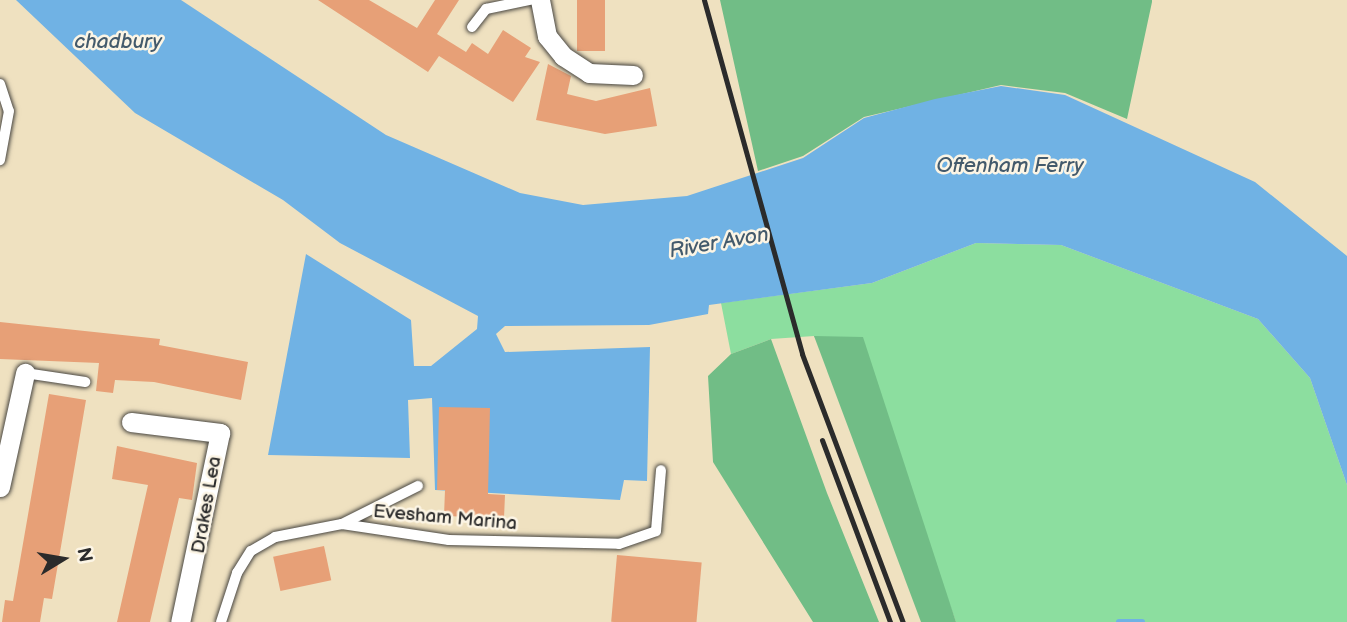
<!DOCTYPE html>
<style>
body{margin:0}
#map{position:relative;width:1347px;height:622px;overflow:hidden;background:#efe1c0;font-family:"Balsamiq Sans",sans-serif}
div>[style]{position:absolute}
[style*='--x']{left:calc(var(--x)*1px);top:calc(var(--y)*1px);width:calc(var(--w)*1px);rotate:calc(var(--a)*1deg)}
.green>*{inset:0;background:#8cde9f}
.forest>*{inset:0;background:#71bd86}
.water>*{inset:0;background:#70b2e4}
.stream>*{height:6px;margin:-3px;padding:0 3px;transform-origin:3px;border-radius:3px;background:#70b2e4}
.building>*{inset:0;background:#e7a077;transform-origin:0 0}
.roads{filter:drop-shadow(0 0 2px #484641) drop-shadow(0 0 2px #484641)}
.service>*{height:10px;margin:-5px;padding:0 5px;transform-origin:5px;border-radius:5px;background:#fff}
.minor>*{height:19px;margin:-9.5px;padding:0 9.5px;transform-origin:9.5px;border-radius:9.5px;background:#fff}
.rail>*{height:5px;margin:-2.5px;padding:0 2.5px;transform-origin:2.5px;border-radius:2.5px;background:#2b2b2b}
span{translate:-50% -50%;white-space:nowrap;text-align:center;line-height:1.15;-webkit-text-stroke:5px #fcf5e5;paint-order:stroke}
.street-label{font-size:19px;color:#2b2b2b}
.water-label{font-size:21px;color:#435a6c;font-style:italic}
.north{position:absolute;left:28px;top:524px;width:70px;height:70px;-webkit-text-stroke:5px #fcf5e5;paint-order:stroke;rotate:79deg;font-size:19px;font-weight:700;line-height:28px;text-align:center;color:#2b2b2b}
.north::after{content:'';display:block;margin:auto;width:24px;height:32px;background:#2b2b2b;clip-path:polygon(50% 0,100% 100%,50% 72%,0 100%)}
</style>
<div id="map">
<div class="green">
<i style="clip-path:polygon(976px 243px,1061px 245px,1258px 319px,1310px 378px,1347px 485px,1347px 622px,956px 622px,922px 528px,814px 336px,771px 339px,731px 354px,721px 303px,872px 283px)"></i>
</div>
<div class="forest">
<i style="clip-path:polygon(720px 0,1152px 0,1152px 2px,1127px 119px,1065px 93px,1001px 85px,864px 117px,803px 156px,758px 171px)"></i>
<i style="clip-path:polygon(814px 336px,863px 337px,956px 622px,921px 622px)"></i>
<i style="clip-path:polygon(771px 339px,827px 493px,879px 622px,813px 622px,713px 462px,708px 376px,731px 354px)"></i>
</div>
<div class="water">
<i style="clip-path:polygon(16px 0,181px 0,386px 135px,520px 193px,583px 205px,687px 196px,803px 158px,864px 118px,935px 99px,1001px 86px,1065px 95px,1255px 182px,1347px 256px,1347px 485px,1310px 378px,1258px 319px,1061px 245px,976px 243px,872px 283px,709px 305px,708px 314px,649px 325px,505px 326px,496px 334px,505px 352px,650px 347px,647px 481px,624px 480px,620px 500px,435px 490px,432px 398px,408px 400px,410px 458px,268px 455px,306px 254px,411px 320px,414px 366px,431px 366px,477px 329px,478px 316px,340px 243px,283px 200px,135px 113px)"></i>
</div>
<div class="stream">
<i style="--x:1119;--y:622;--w:23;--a:0"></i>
</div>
<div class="building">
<i style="clip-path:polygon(318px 0,369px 0,417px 28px,435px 0,459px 0,437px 34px,466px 52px,472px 43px,488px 54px,503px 30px,531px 48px,525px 57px,540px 62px,513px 102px,439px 56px,428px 72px)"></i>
<i style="left:577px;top:0;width:28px;height:51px"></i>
<i style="clip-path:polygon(548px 64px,571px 76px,567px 94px,596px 101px,650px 88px,657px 126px,605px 134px,536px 120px)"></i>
<i style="clip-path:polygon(0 322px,160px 339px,159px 345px,248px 362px,241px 400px,154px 382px,115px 380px,113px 393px,96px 391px,99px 363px,0 359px)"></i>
<i style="clip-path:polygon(49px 394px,86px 400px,52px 599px,44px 598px,40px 622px,2px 622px,5px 600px,13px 601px)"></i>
<i style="clip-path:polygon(439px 407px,490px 408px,488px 494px,505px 495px,504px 518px,444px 516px,445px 490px,437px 490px)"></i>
<i style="clip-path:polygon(117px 446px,197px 463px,192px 500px,179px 498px,150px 622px,117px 622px,148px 485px,112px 479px)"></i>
<i style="left:324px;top:546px;width:35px;height:52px;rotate:78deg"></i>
<i style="left:617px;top:555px;width:85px;height:67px;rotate:5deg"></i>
</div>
<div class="roads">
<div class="service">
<i style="--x:472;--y:27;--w:23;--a:-52"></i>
<i style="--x:486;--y:9;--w:45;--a:-11.6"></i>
<i style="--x:0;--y:84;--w:28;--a:72"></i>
<i style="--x:9;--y:111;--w:50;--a:100.4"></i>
<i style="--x:25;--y:373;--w:61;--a:8.5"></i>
<i style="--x:342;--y:524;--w:85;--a:-26.6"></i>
<i style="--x:221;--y:622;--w:52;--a:-71.9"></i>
<i style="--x:237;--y:573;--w:26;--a:-58"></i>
<i style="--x:251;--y:551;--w:28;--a:-30"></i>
<i style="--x:275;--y:537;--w:68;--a:-11"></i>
<i style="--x:342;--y:524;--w:108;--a:8.5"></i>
<i style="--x:449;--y:540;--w:170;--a:1.3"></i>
<i style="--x:619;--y:544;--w:39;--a:-19"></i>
<i style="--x:656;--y:531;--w:61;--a:-85.3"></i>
</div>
<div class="minor">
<i style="--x:540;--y:0;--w:37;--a:79"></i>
<i style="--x:547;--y:36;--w:26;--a:51"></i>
<i style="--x:563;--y:56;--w:31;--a:33"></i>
<i style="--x:589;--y:73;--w:44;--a:2.6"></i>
<i style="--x:131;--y:422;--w:90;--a:7"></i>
<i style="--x:220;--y:433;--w:193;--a:101.9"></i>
<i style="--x:0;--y:487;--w:117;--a:-77.6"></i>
</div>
</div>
<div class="rail">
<i style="--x:704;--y:0;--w:367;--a:74.5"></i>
<i style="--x:802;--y:354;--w:286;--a:69.4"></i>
<i style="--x:822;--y:440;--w:194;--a:69.5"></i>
</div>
<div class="street-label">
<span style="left:207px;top:505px;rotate:-80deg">Drakes Lea</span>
<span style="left:445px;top:518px;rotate:5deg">Evesham Marina</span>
</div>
<div class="water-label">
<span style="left:118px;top:42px">chadbury</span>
<span style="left:1010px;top:166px">Offenham Ferry</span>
<span style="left:719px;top:243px;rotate:-10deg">River Avon</span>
</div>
<div class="north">N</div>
</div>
